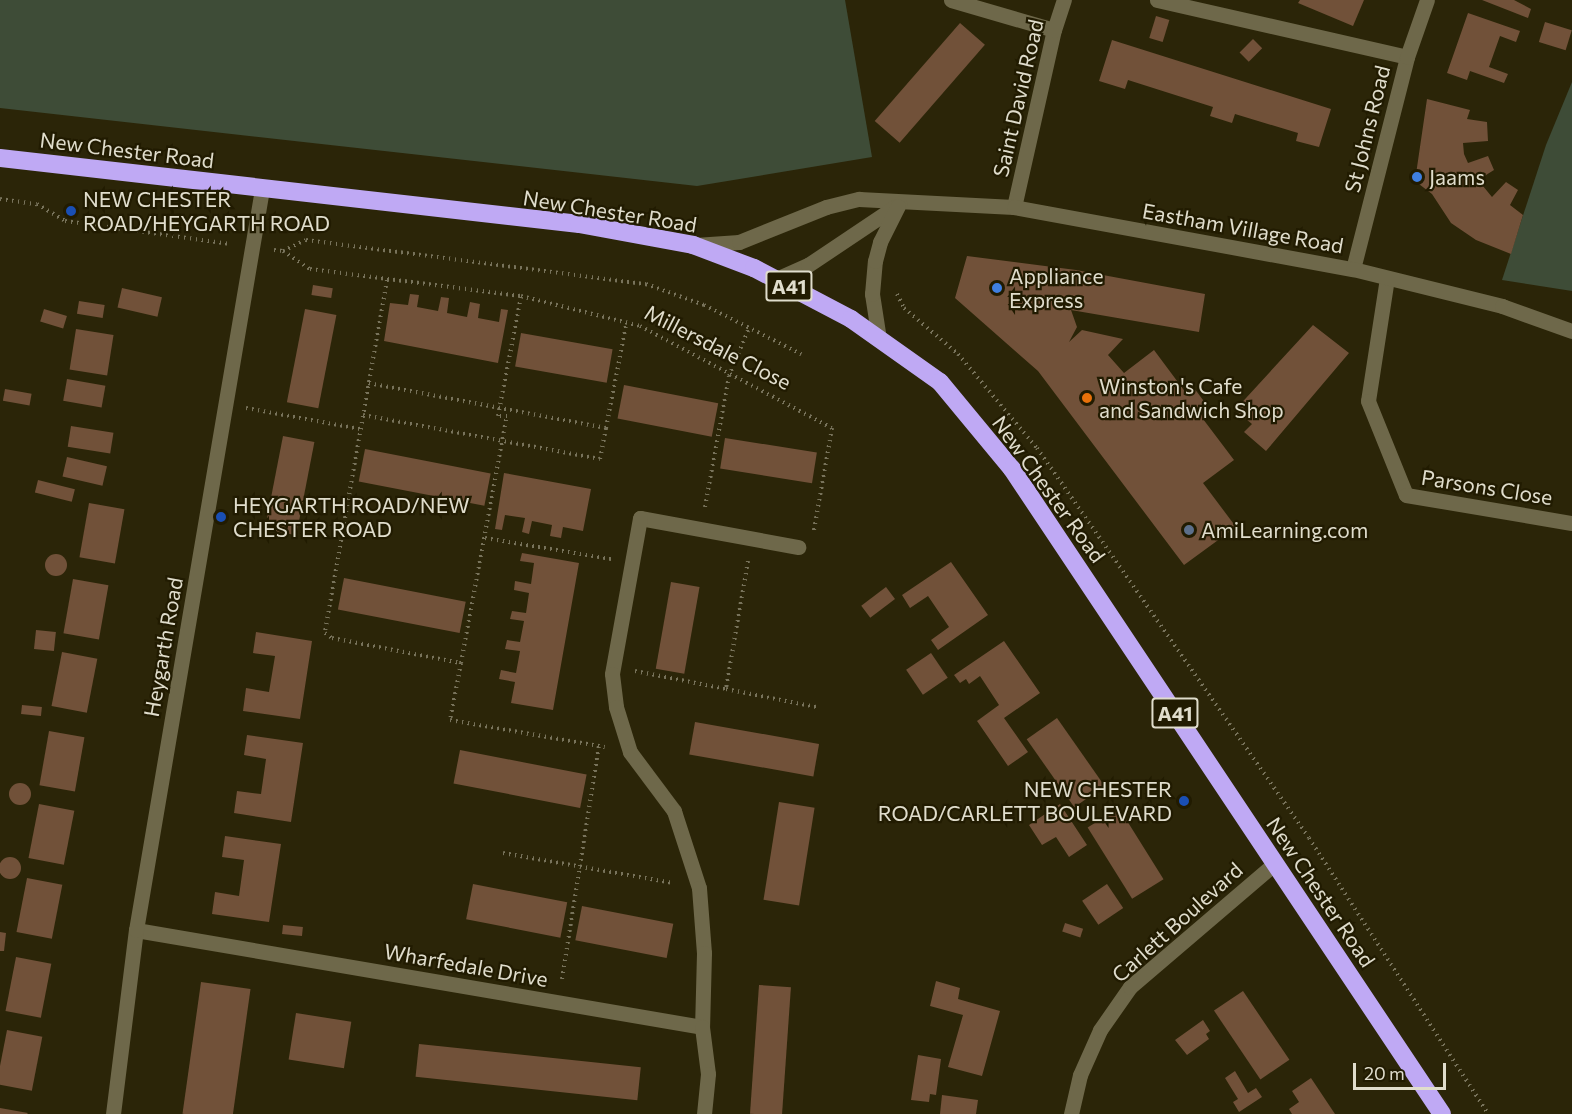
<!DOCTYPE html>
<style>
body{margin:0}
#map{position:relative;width:1572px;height:1114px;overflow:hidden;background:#2b2508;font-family:Commissioner,sans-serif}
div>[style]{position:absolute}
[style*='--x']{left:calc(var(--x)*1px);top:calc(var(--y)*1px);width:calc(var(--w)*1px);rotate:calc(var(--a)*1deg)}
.green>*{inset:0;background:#3e4c37}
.building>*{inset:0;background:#715139;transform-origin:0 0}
.round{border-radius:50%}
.path>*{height:4px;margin-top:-2px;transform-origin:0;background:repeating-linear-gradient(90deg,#78735b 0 1.5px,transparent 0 6px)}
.lane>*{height:15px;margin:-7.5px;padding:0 7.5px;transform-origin:7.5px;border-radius:7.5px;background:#6e684a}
.street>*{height:15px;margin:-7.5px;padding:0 7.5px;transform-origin:7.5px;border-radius:7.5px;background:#6e684a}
.secondary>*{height:15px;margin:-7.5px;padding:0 7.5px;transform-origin:7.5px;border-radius:7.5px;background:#6e684a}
.highway>*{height:18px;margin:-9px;padding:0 9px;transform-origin:9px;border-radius:9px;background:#bfa9f4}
.dots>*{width:16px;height:16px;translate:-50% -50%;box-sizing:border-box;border:3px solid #211b01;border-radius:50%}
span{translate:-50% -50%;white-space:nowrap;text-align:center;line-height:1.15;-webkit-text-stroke:4.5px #211b01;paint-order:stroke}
.shield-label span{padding:2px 4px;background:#211b01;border:2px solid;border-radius:4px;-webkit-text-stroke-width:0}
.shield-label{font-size:20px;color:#e0ddcc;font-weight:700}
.street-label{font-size:21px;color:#e0ddcc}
.poi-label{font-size:21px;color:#e0ddcc}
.left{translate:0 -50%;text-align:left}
.right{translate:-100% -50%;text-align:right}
.scale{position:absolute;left:1353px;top:1063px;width:93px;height:27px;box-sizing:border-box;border:3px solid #e0ddcc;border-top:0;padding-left:8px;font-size:18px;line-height:21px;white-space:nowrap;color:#e0ddcc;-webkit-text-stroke:4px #211b01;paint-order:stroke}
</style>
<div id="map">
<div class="green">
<i style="clip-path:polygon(0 0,845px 0,872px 157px,697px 186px,0 108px)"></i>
<i style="clip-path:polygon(1572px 82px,1572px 291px,1502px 280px,1546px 145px)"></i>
</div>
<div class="building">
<i style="clip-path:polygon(1300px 0,1364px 0,1353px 26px,1298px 3px)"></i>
<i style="clip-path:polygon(1482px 0,1514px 0,1531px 9px,1528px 18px)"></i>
<i style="clip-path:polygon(1468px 13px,1520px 31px,1516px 42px,1500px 36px,1489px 67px,1508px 74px,1504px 83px,1470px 71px,1467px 80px,1447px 73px)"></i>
<i style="left:1156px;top:16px;width:14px;height:23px;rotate:17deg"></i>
<i style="left:1545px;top:22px;width:28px;height:21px;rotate:17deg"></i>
<i style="left:960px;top:23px;width:33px;height:130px;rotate:41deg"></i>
<i style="left:1253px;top:39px;width:13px;height:19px;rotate:45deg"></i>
<i style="clip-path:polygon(1112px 40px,1331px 109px,1319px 147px,1296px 141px,1298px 133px,1235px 114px,1232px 123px,1210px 116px,1213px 107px,1128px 80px,1125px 89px,1099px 81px)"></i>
<i style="clip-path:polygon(1427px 99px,1470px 110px,1467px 119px,1487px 122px,1488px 141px,1463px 143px,1464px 154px,1468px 163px,1488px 156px,1494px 170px,1478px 180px,1492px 197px,1506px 182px,1518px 190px,1510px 205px,1523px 215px,1511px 254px,1476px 240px,1451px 223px,1432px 194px,1415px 181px)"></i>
<i style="clip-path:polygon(967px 256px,1076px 270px,1205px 294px,1199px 332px,1071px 310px,1077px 327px,1069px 342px,1082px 330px,1123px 339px,1108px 355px,1124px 373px,1154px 350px,1186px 393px,1194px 388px,1212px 412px,1203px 419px,1234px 460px,1203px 483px,1236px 527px,1184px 565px,1038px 371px,955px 298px)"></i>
<i style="left:313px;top:285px;width:20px;height:10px;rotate:9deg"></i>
<i style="left:122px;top:288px;width:41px;height:20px;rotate:13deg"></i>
<i style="clip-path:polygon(410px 294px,419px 295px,417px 307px,438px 311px,441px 297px,449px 298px,447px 313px,467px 317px,470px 302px,480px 304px,478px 318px,499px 322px,501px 309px,508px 310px,498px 363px,384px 341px,390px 303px,408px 305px)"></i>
<i style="left:79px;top:301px;width:26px;height:13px;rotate:9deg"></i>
<i style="left:44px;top:309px;width:24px;height:13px;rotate:17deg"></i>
<i style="left:305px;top:309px;width:32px;height:95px;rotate:11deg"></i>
<i style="clip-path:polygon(1313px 325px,1349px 353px,1266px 451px,1244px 432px,1252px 424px,1235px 410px)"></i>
<i style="left:76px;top:329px;width:38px;height:41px;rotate:9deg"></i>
<i style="left:521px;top:333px;width:93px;height:34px;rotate:10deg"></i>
<i style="left:67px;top:379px;width:39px;height:22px;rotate:10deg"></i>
<i style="left:624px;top:385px;width:96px;height:34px;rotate:11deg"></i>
<i style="left:5px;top:389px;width:27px;height:12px;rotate:10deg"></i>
<i style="left:71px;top:426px;width:43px;height:21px;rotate:9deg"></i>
<i style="left:283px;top:436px;width:32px;height:95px;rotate:11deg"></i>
<i style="left:725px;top:438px;width:93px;height:31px;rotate:9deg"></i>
<i style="left:365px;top:449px;width:128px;height:33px;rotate:11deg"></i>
<i style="left:67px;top:457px;width:41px;height:20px;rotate:13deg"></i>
<i style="clip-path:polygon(504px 473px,591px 489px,583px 531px,563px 527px,561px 538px,550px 536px,552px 525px,532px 521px,529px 534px,522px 532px,525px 518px,505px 515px,502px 530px,495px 529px)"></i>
<i style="left:38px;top:480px;width:38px;height:13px;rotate:14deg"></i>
<i style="left:89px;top:503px;width:36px;height:55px;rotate:10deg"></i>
<i style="clip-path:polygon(522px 553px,579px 563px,553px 710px,511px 703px,515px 682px,499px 679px,501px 670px,516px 673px,520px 651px,505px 649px,507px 640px,520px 642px,524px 621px,510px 619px,512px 611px,526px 613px,529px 593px,514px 590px,515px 581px,531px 584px,534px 563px,520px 561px)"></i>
<i class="round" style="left:45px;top:554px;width:22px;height:22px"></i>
<i style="clip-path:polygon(951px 562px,988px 615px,938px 650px,931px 640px,949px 627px,928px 596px,910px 608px,902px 595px)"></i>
<i style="left:344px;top:578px;width:124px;height:32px;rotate:11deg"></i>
<i style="left:73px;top:579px;width:36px;height:55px;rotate:10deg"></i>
<i style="left:671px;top:582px;width:29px;height:88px;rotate:10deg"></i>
<i style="left:886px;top:587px;width:15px;height:31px;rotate:53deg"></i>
<i style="left:36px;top:630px;width:20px;height:19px;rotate:6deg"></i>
<i style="clip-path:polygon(256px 632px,312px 641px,300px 719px,243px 711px,246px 688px,269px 692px,275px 656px,253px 653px)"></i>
<i style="clip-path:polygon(1004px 641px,1040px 693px,1004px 718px,1028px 752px,1008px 766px,977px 721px,999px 705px,980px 676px,969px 684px,966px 679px,960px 683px,954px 675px)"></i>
<i style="left:62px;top:652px;width:36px;height:55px;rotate:11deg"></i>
<i style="left:931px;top:653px;width:30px;height:30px;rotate:56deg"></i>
<i style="left:22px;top:705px;width:20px;height:9px;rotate:6deg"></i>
<i style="left:1057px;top:718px;width:83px;height:37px;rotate:55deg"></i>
<i style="left:695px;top:722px;width:126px;height:33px;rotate:10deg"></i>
<i style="left:49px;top:731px;width:36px;height:55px;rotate:10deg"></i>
<i style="clip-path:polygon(247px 735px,303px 743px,291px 822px,234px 813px,237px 791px,261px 794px,266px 759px,244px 755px)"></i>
<i style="left:460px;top:750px;width:129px;height:34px;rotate:11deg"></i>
<i class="round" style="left:9px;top:783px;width:22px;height:22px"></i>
<i style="left:779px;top:802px;width:36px;height:99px;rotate:9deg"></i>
<i style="left:39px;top:804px;width:36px;height:55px;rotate:11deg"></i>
<i style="clip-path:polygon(1060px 804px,1087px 845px,1069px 857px,1056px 837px,1042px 845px,1029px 825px)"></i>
<i style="left:1119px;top:808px;width:84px;height:37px;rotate:58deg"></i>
<i style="clip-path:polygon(225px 836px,281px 844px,269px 922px,212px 914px,215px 892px,239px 896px,244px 860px,222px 857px)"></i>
<i class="round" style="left:-1px;top:857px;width:22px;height:22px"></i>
<i style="left:27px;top:878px;width:36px;height:55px;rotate:11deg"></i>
<i style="left:473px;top:884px;width:96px;height:36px;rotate:11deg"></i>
<i style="left:1107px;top:884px;width:29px;height:30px;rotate:56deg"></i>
<i style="left:582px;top:906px;width:93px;height:35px;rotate:11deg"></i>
<i style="left:1065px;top:923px;width:19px;height:9px;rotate:18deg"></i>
<i style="left:283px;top:925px;width:20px;height:9px;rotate:6deg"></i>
<i style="clip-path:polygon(0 932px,6px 933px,4px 951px,0 951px)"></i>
<i style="left:16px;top:957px;width:36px;height:55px;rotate:11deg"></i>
<i style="clip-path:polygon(936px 981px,960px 988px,958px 999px,1000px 1011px,982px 1076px,948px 1067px,963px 1015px,930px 1006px)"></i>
<i style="left:201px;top:982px;width:50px;height:133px;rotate:8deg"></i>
<i style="left:759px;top:985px;width:32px;height:129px;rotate:4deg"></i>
<i style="left:1243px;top:991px;width:83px;height:35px;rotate:56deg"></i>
<i style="left:296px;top:1013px;width:56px;height:47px;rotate:9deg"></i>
<i style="clip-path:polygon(1203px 1020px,1210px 1031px,1206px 1034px,1209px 1039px,1187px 1055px,1175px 1040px)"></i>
<i style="left:7px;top:1030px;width:36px;height:55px;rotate:11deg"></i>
<i style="left:419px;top:1044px;width:223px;height:33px;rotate:6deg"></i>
<i style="clip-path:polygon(918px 1055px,941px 1059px,936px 1095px,930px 1094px,929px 1102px,911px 1100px)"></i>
<i style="clip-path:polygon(1235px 1071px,1248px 1093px,1256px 1088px,1262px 1097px,1239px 1112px,1233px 1102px,1238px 1099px,1225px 1078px)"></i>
<i style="clip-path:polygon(1311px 1078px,1335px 1114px,1292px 1114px,1289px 1109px,1299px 1102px,1292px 1091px)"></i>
<i style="clip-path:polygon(942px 1095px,978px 1100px,976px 1114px,940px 1114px)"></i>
<i style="clip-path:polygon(0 1108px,28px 1113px,27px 1114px,0 1114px)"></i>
</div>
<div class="path">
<i style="--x:0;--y:199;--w:37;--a:8"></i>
<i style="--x:37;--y:204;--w:33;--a:31"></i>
<i style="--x:65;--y:221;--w:167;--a:7.9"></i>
<i style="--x:274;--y:250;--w:9;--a:6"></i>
<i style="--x:283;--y:251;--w:25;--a:-26"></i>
<i style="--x:306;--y:240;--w:343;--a:7.4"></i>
<i style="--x:646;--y:284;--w:62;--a:19.9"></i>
<i style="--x:704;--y:305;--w:109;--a:26.8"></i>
<i style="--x:283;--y:251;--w:32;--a:34"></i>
<i style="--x:310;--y:269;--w:213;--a:7.3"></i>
<i style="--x:521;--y:296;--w:123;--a:14.1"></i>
<i style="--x:640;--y:326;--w:217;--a:28"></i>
<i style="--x:832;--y:428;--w:104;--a:100"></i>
<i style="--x:387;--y:280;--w:358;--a:100"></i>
<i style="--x:325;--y:633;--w:9;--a:36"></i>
<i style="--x:332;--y:638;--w:131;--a:11"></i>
<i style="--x:461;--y:663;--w:58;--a:100.9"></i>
<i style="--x:450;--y:720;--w:157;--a:9.9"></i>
<i style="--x:897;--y:294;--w:16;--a:63"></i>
<i style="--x:904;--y:308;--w:71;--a:40.4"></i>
<i style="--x:958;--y:354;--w:123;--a:50"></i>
<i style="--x:1037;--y:448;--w:475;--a:55.1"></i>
<i style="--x:1309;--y:838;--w:329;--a:57"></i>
<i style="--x:246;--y:408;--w:116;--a:10.4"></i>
<i style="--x:363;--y:415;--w:241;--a:10.5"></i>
<i style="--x:600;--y:459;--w:32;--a:-79"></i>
<i style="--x:606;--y:428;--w:242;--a:-169.3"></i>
<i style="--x:606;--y:428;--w:105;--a:-79"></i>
<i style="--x:705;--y:507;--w:133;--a:-79.6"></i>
<i style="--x:729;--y:376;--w:52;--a:-67.4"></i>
<i style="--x:485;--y:538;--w:128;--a:9.5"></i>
<i style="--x:748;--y:561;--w:130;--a:99.8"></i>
<i style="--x:726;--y:689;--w:92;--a:11.3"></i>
<i style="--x:461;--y:663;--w:251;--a:-79.5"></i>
<i style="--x:507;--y:416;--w:9;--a:180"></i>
<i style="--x:498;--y:416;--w:122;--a:-79.1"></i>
<i style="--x:635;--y:671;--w:93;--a:11.2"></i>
<i style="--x:503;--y:853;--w:173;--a:10"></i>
<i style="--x:562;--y:979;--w:236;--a:-81"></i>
</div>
<div class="lane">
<i style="--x:951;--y:0;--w:107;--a:16.2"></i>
<i style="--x:1157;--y:0;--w:256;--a:12.8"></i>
<i style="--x:640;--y:518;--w:161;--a:10.4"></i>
</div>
<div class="street">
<i style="--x:1014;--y:207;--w:181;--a:-77.3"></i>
<i style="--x:1054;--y:30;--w:32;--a:-72"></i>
<i style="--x:1353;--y:269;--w:219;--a:-75.7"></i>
<i style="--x:1407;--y:57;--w:60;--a:-70.7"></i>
<i style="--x:1387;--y:278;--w:124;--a:98.8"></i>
<i style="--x:1368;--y:401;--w:101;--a:68"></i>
<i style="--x:1406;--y:495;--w:168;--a:9.6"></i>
<i style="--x:640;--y:518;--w:158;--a:100.2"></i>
<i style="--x:612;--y:674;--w:33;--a:83"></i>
<i style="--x:616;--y:707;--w:47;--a:72.7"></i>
<i style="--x:630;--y:752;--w:74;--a:53.3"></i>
<i style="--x:674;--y:811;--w:81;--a:72"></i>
<i style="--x:699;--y:888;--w:65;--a:85.6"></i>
<i style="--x:704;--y:953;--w:74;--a:91.5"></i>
<i style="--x:136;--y:930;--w:574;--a:9.72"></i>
<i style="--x:702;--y:1027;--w:47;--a:82.7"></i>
<i style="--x:708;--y:1074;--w:40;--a:95.7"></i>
<i style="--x:113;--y:1114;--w:185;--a:-82.9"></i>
<i style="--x:136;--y:930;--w:752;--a:-80.35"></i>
<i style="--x:1071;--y:1114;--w:40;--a:-77"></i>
<i style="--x:1080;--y:1075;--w:49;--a:-66"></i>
<i style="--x:1100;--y:1030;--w:52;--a:-55.1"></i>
<i style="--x:1130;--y:987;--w:191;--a:-40.5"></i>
</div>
<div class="secondary">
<i style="--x:695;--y:245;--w:44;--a:-3.9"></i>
<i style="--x:739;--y:242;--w:94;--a:-21.9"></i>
<i style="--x:826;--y:207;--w:34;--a:-14"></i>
<i style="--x:859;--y:199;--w:155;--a:3"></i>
<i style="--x:1014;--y:207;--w:345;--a:10.4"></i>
<i style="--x:1353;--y:269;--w:154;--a:13.9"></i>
<i style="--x:1502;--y:306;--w:74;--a:19.7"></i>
<i style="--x:776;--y:279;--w:35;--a:-24"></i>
<i style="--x:808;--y:265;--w:110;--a:-33.8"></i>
<i style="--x:879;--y:339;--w:46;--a:-98.8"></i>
<i style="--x:872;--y:294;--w:33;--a:-85"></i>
<i style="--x:875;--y:261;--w:20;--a:-75"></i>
<i style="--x:880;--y:242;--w:40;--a:-63.4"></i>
</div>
<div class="highway">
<i style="--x:0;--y:158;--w:583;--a:6.5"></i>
<i style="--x:579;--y:224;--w:116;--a:10.4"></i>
<i style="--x:693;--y:245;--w:65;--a:20.7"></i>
<i style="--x:754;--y:268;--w:110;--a:27.7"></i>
<i style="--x:851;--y:319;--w:109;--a:35.3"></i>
<i style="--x:940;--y:382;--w:113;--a:50.4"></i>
<i style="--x:1012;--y:469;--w:775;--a:56.31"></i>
</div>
<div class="dots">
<i style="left:1417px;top:177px;background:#3f7fe0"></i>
<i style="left:71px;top:211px;background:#1a4fb4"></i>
<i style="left:997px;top:288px;background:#3f7fe0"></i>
<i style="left:1087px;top:398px;background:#e8710a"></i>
<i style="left:221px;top:517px;background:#1a4fb4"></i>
<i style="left:1189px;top:530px;background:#5c6f8a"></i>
<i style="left:1184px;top:801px;background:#1a4fb4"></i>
</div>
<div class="shield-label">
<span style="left:789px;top:286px">A41</span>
<span style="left:1175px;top:713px">A41</span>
</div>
<div class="street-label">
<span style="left:1018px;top:98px;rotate:-77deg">Saint David Road</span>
<span style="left:1367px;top:129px;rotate:-76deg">St Johns Road</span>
<span style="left:127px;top:150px;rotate:7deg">New Chester Road</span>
<span style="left:610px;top:211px;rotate:9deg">New Chester Road</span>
<span style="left:1243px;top:228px;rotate:10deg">Eastham Village Road</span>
<span style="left:718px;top:347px;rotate:27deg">Millersdale Close</span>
<span style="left:1487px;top:487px;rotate:9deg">Parsons Close</span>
<span style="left:1049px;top:489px;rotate:54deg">New Chester Road</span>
<span style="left:163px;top:647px;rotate:-80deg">Heygarth Road</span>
<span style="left:1321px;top:892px;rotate:56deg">New Chester Road</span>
<span style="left:1177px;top:922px;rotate:-42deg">Carlett Boulevard</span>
<span style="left:466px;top:965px;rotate:10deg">Wharfedale Drive</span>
</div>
<div class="poi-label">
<span class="left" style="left:1429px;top:177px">Jaams</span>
<span class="left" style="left:83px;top:211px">NEW CHESTER<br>ROAD/HEYGARTH ROAD</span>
<span class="left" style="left:1009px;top:288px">Appliance<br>Express</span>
<span class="left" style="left:1099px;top:398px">Winston's Cafe<br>and Sandwich Shop</span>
<span class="left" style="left:233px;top:517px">HEYGARTH ROAD/NEW<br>CHESTER ROAD</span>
<span class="left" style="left:1201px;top:530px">AmiLearning.com</span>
<span class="right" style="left:1172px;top:801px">NEW CHESTER<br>ROAD/CARLETT BOULEVARD</span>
</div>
<div class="scale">20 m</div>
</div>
